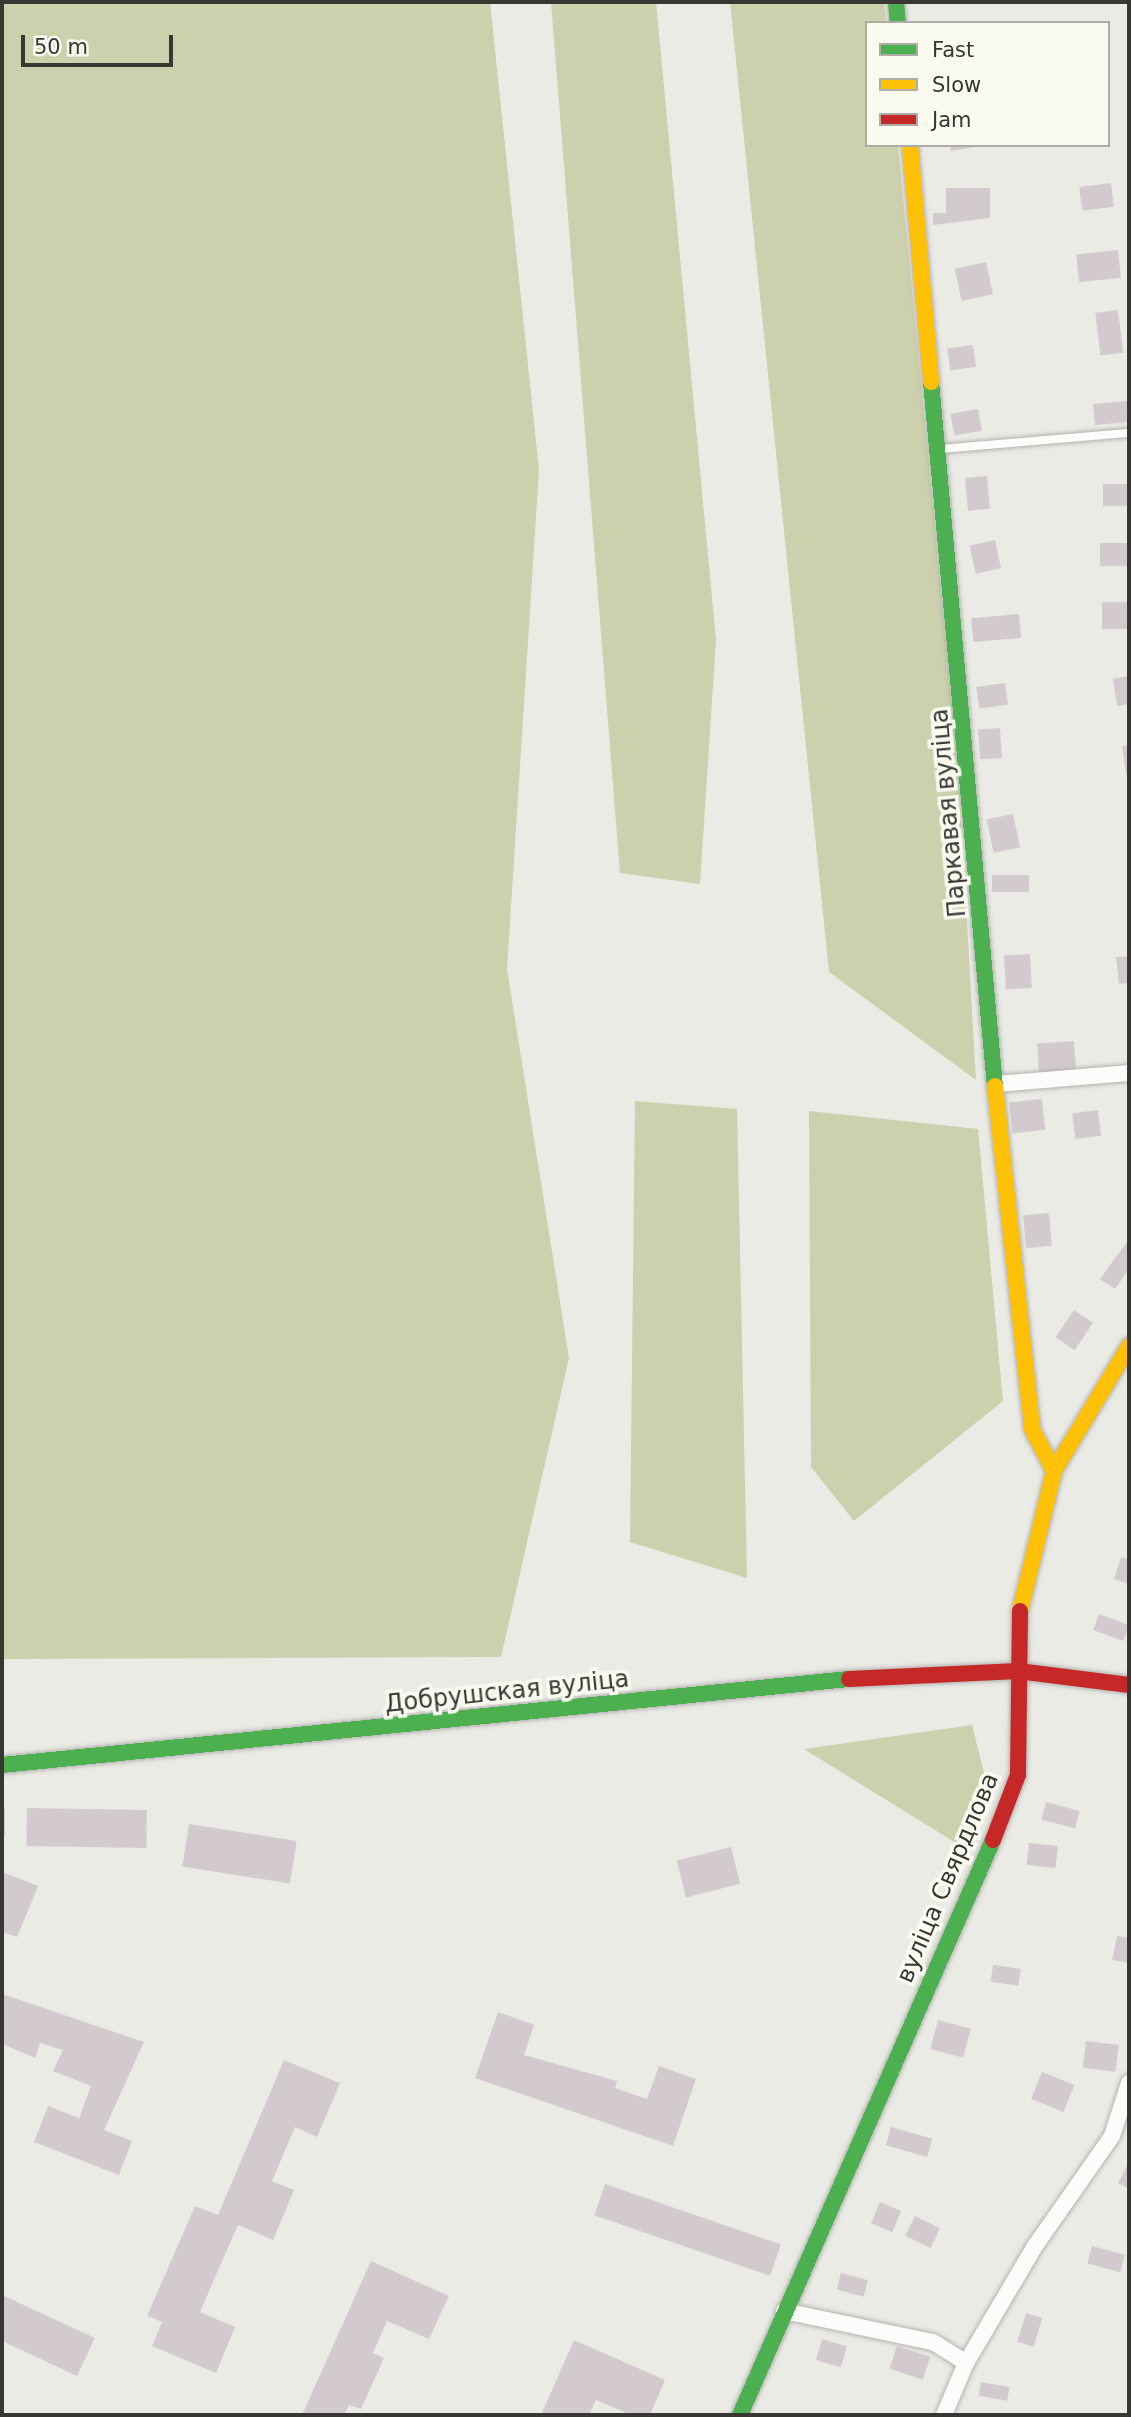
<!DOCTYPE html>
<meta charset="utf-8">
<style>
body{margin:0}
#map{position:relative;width:1131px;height:2417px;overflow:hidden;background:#ebebe6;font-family:"DejaVu Sans",sans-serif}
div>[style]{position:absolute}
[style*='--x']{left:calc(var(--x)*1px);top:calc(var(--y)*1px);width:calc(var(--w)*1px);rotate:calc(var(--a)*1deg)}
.forest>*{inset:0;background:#ccd0ad}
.building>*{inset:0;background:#d3cacf;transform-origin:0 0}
.roads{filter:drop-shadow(0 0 2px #b4b3b0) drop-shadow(0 0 2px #b4b3b0)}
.lane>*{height:8px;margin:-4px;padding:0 4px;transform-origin:4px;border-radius:4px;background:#fcfcfb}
.street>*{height:16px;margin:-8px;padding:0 8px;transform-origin:8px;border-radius:8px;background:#fcfcfb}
.fast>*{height:16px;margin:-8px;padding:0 8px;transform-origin:8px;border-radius:8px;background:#4caf50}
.slow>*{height:16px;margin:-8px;padding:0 8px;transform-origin:8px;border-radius:8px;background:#ffc107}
.jam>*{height:16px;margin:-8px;padding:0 8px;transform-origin:8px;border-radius:8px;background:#c62828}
span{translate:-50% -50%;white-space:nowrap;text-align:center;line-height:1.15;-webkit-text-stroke:7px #fbfaf1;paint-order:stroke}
.street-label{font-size:24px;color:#383734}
.frame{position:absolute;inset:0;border:4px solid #383734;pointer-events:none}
.legend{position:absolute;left:865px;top:21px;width:245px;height:126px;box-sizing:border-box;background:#fbfaf1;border:2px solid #adaca5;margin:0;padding:9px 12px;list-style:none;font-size:21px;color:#383734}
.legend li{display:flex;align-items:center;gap:14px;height:35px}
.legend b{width:35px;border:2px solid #adaca5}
.scale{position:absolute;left:21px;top:35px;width:152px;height:32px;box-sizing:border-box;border:4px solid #383734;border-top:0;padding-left:9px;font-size:21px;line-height:24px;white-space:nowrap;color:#383734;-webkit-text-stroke:5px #fbfaf1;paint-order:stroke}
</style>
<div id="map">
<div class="forest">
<i style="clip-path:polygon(2px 2px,490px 2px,539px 470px,507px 969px,569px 1358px,501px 1657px,2px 1659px)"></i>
<i style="clip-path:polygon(551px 2px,656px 2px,716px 640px,700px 884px,620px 873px)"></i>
<i style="clip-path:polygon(730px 2px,884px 2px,886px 23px,867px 23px,867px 145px,898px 145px,958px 767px,976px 1080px,829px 972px)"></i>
<i style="clip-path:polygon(635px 1101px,737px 1109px,747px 1578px,630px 1542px)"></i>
<i style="clip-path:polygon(809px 1111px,978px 1129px,1003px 1401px,854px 1521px,811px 1467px)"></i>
<i style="clip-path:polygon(972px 1725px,989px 1793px,964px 1848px,804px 1749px)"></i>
</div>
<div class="building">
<i style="clip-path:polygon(950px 145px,975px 145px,975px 147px,951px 151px)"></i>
<i style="left:1111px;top:183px;width:24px;height:32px;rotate:83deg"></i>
<i style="clip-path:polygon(946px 188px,990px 188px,990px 218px,933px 225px,933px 213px,946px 213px)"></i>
<i style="left:1118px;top:250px;width:28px;height:42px;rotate:84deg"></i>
<i style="left:986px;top:262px;width:33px;height:32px;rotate:78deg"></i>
<i style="left:1118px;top:310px;width:43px;height:23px;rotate:83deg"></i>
<i style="left:973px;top:345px;width:22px;height:26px;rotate:82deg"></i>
<i style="left:1127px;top:401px;width:21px;height:34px;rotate:85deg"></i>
<i style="left:978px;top:409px;width:22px;height:28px;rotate:80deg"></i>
<i style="left:987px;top:476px;width:33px;height:22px;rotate:85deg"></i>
<i style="left:1129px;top:484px;width:22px;height:26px;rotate:90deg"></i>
<i style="left:995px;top:540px;width:29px;height:26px;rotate:78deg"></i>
<i style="left:1129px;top:543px;width:23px;height:29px;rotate:90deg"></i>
<i style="left:1129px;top:602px;width:27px;height:27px;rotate:90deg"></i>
<i style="left:1019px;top:614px;width:24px;height:48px;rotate:85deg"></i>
<i style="clip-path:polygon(1129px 676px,1129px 704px,1117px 706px,1113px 679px)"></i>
<i style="left:1005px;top:683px;width:22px;height:29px;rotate:82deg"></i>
<i style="left:1000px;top:728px;width:30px;height:22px;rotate:86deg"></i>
<i style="clip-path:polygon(1129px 745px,1129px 774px,1126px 774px,1122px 746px)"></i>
<i style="left:1013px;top:814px;width:34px;height:27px;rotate:78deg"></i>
<i style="left:1029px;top:875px;width:17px;height:37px;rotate:90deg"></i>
<i style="left:1030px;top:954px;width:34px;height:26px;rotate:87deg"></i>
<i style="clip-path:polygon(1129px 956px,1129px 983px,1119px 984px,1116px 957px)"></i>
<i style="left:1074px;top:1041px;width:29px;height:37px;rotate:86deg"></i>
<i style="left:1042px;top:1099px;width:31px;height:33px;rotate:84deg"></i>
<i style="left:1098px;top:1110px;width:26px;height:26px;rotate:83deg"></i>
<i style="left:1049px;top:1213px;width:33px;height:26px;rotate:85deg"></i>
<i style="clip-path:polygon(1129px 1239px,1129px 1269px,1115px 1289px,1100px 1279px)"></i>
<i style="left:1074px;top:1310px;width:23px;height:33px;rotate:34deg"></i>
<i style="clip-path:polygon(1121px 1557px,1129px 1559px,1129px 1584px,1114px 1579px)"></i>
<i style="left:1099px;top:1614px;width:32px;height:17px;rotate:20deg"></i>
<i style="left:1046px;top:1802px;width:35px;height:18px;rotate:15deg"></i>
<i style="left:2px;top:1808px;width:3px;height:27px"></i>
<i style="left:27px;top:1808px;width:120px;height:38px;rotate:1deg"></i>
<i style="left:189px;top:1824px;width:109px;height:43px;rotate:9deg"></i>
<i style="left:1029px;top:1843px;width:29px;height:22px;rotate:6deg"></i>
<i style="left:731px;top:1847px;width:38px;height:56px;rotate:76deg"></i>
<i style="clip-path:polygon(2px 1872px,38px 1886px,17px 1937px,2px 1932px)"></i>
<i style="clip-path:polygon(1117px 1936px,1129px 1938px,1129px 1963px,1112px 1960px)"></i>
<i style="left:993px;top:1965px;width:28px;height:17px;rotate:8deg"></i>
<i style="clip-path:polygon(2px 1994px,144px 2042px,104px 2130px,132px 2141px,119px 2175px,34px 2142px,48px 2106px,79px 2118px,91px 2086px,53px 2071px,63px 2050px,40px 2043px,35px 2058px,2px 2044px)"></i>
<i style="clip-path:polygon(498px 2012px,534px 2025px,524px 2055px,617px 2081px,615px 2088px,647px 2099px,659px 2066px,696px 2079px,673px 2146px,475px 2078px)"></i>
<i style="left:938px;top:2020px;width:34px;height:30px;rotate:15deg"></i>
<i style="left:1086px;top:2041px;width:33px;height:27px;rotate:7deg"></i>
<i style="clip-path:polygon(284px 2060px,340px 2083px,317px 2137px,295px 2127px,272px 2181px,294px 2190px,273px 2240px,238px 2225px,200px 2312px,235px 2327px,216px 2373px,152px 2346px,162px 2322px,147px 2316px,195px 2206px,218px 2215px)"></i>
<i style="left:1042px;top:2072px;width:35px;height:29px;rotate:22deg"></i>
<i style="left:891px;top:2127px;width:43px;height:19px;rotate:16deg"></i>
<i style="clip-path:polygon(1129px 2162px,1129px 2189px,1118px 2183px)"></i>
<i style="left:605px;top:2184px;width:186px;height:33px;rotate:19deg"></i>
<i style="left:880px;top:2202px;width:23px;height:23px;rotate:23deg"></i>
<i style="left:915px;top:2216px;width:28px;height:22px;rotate:26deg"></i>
<i style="left:1092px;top:2246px;width:34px;height:18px;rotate:15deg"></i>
<i style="clip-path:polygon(371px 2261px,449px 2296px,429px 2339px,387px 2321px,373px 2353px,384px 2358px,361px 2409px,349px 2405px,344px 2415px,302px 2415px)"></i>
<i style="left:841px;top:2273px;width:28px;height:17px;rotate:15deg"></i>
<i style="clip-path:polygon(2px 2295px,95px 2338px,77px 2376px,2px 2341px)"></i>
<i style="left:1026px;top:2313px;width:17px;height:30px;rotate:17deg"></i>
<i style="left:822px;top:2339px;width:26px;height:22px;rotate:16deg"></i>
<i style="clip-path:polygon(574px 2340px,665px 2380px,650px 2415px,631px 2415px,596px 2400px,589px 2415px,541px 2415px)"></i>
<i style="left:897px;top:2346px;width:35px;height:24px;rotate:18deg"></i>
<i style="left:981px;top:2382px;width:29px;height:14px;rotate:10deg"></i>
</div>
<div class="roads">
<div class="lane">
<i style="--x:941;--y:449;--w:189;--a:-4.9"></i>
</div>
<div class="street">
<i style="--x:995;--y:1084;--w:134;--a:-4.7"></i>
<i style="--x:784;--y:2311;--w:152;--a:11.8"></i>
<i style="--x:933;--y:2342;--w:39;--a:32"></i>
<i style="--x:944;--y:2415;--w:56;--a:-67.1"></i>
<i style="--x:966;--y:2363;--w:136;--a:-59.5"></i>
<i style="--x:1035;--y:2246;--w:134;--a:-55"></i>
<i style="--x:1112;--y:2136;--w:56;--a:-72.2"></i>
</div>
<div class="fast">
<i style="--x:896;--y:2;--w:21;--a:85"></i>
<i style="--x:931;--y:382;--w:707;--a:84.81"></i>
<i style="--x:2;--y:1765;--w:851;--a:-5.8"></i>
<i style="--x:740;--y:2415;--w:628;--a:-66.25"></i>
</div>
<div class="slow">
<i style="--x:910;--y:145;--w:238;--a:84.9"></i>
<i style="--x:995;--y:1086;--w:345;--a:83.8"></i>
<i style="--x:1032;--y:1429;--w:47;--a:62.4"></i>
<i style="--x:1020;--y:1611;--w:144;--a:-76.3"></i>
<i style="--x:1054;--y:1471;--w:146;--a:-59"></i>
</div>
<div class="jam">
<i style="--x:849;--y:1679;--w:169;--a:-2.7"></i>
<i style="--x:1018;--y:1671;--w:112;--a:7.2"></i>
<i style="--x:993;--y:1840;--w:70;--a:-69"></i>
<i style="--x:1018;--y:1775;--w:164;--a:-89.3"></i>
</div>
</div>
<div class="street-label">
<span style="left:949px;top:813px;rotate:-95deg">Паркавая вуліца</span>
<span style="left:507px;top:1692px;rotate:-6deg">Добрушская вуліца</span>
<span style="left:948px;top:1878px;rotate:-67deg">вуліца Свярдлова</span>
</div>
<div class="frame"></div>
<ul class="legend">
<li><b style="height:9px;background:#4caf50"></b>Fast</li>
<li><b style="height:9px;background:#ffc107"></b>Slow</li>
<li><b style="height:9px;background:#c62828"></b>Jam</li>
</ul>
<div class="scale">50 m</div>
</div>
